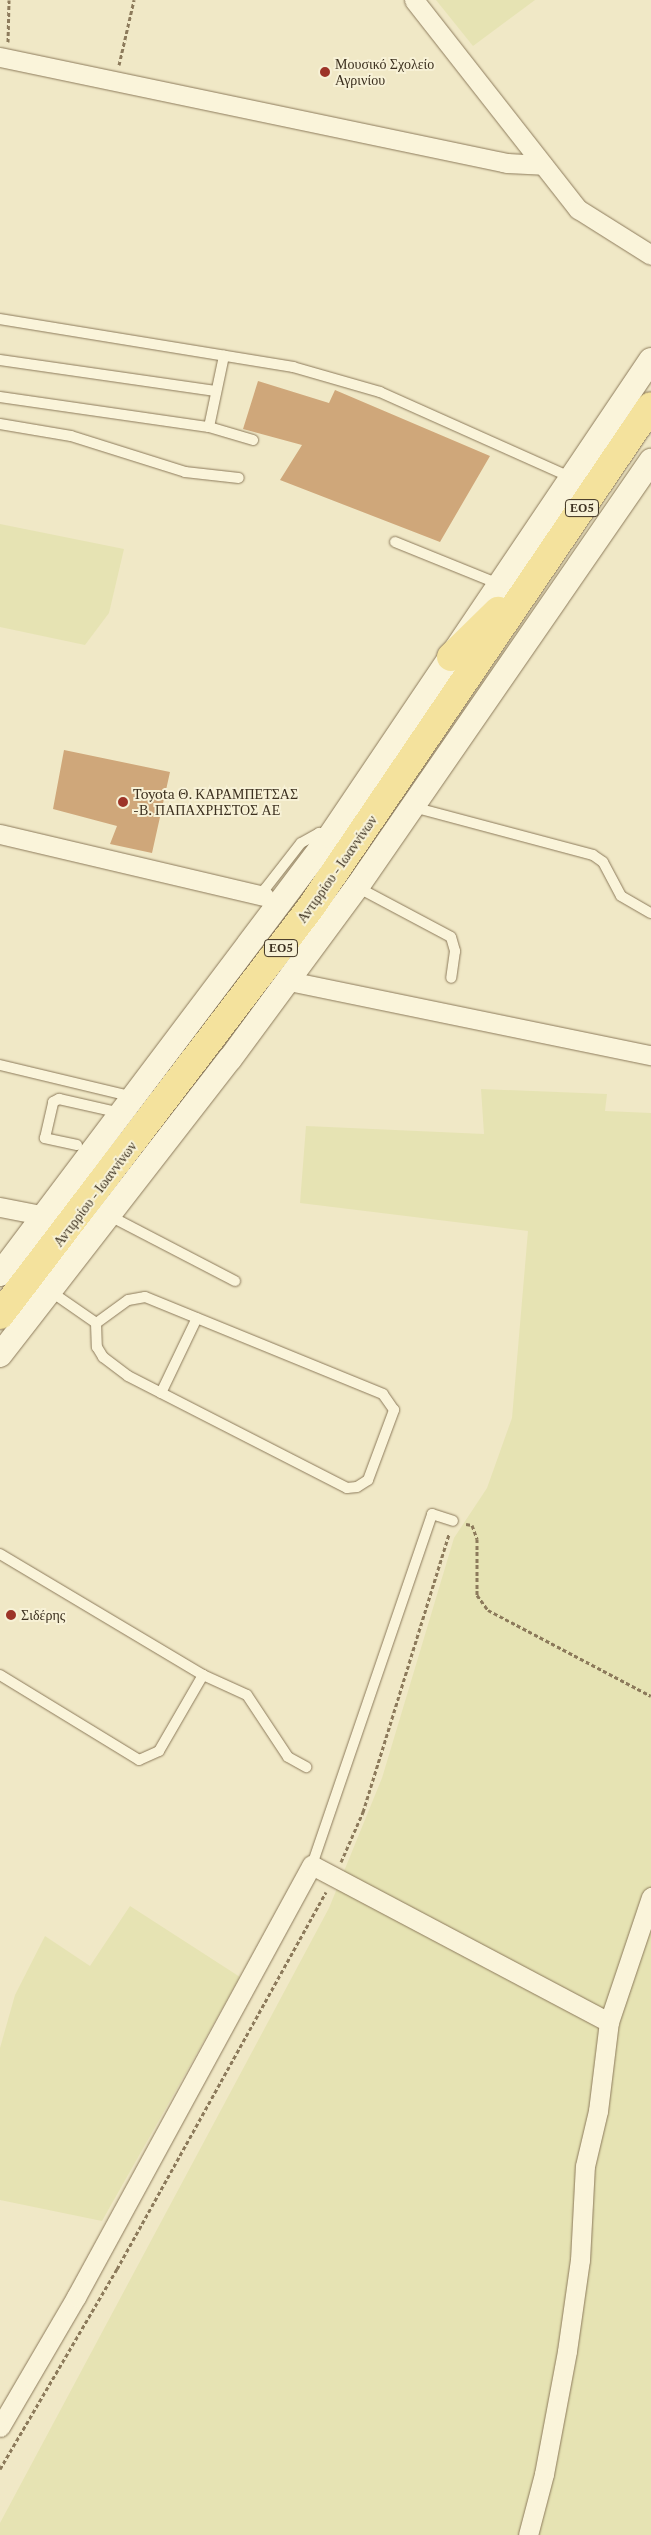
<!DOCTYPE html>
<meta charset="utf-8">
<style>
body{margin:0}
#map{position:relative;width:651px;height:2535px;overflow:hidden;background:#f0e8c6;font-family:"PT Serif",serif}
div>[style]{position:absolute}
[style*='--x']{left:calc(var(--x)*1px);top:calc(var(--y)*1px);width:calc(var(--w)*1px);rotate:calc(var(--a)*1deg)}
.farmland>*{inset:0;background:#e6e3b3}
.building>*{inset:0;background:#cfa77a}
.path>*{height:3px;margin-top:-1.5px;transform-origin:0;background:repeating-linear-gradient(90deg,#8c7a5b 0 4px,transparent 0 6.5px)}
.roads{filter:drop-shadow(0 0 1px #8c7a5b) drop-shadow(0 0 1px #8c7a5b)}
.service>*{height:10px;margin:-5px;padding:0 5px;transform-origin:5px;border-radius:5px;background:#faf4da}
.minor>*{height:19px;margin:-9.5px;padding:0 9.5px;transform-origin:9.5px;border-radius:9.5px;background:#faf4da}
.tertiary>*{height:24px;margin:-12px;padding:0 12px;transform-origin:12px;border-radius:12px;background:#faf4da}
.primary>*{height:28px;margin:-14px;padding:0 14px;transform-origin:14px;border-radius:14px;background:#f4e29d}
.dots>*{width:14px;height:14px;translate:-50% -50%;box-sizing:border-box;border:2px solid #f7f1d6;border-radius:50%}
span{translate:-50% -50%;white-space:nowrap;text-align:center;line-height:1.15;-webkit-text-stroke:4px #f7f1d6;paint-order:stroke}
.shield-label span{padding:1px 4px;background:#f7f1d6;border:1px solid;border-radius:4px;-webkit-text-stroke-width:0}
.shield-label{font-size:12px;color:#3c301f;font-weight:700}
.poi-label{font-size:14px;color:#3c301f}
.left{translate:0 -50%;text-align:left}
.street-label{font-size:14px;color:#3c301f}
</style>
<div id="map">
<div class="farmland">
<i style="clip-path:polygon(436px 0,535px 0,473px 46px)"></i>
<i style="clip-path:polygon(0 524px,124px 549px,109px 613px,85px 645px,0 627px)"></i>
<i style="clip-path:polygon(481px 1089px,607px 1094px,605px 1111px,651px 1113px,651px 2535px,0 2535px,0 2523px,329px 1908px,382px 1778px,454px 1538px,487px 1488px,512px 1418px,528px 1231px,300px 1203px,306px 1126px,484px 1134px)"></i>
<i style="clip-path:polygon(130px 1906px,240px 1977px,102px 2221px,0 2200px,0 2048px,15px 1995px,45px 1936px,90px 1966px)"></i>
</div>
<div class="building">
<i style="clip-path:polygon(258px 381px,329px 403px,335px 390px,490px 456px,440px 542px,280px 480px,302px 445px,243px 429px)"></i>
<i style="clip-path:polygon(64px 750px,170px 772px,152px 853px,110px 844px,117px 826px,53px 809px)"></i>
</div>
<div class="path">
<i style="--x:8;--y:42;--w:42;--a:-88.6"></i>
<i style="--x:119;--y:65;--w:67;--a:-77"></i>
<i style="--x:466;--y:1524;--w:6;--a:9"></i>
<i style="--x:472;--y:1525;--w:15;--a:70"></i>
<i style="--x:477;--y:1539;--w:56;--a:90"></i>
<i style="--x:477;--y:1595;--w:19;--a:54"></i>
<i style="--x:488;--y:1610;--w:184;--a:27.8"></i>
<i style="--x:341;--y:1862;--w:55;--a:-66.3"></i>
<i style="--x:363;--y:1812;--w:291;--a:-72.8"></i>
<i style="--x:0;--y:2469;--w:232;--a:-59.7"></i>
<i style="--x:117;--y:2269;--w:431;--a:-61"></i>
</div>
<div class="roads">
<div class="service">
<i style="--x:0;--y:319;--w:297;--a:9.3"></i>
<i style="--x:293;--y:367;--w:91;--a:16"></i>
<i style="--x:380;--y:392;--w:210;--a:24.1"></i>
<i style="--x:0;--y:360;--w:216;--a:8.2"></i>
<i style="--x:0;--y:397;--w:211;--a:8.2"></i>
<i style="--x:209;--y:427;--w:73;--a:-78.1"></i>
<i style="--x:0;--y:424;--w:72;--a:9.6"></i>
<i style="--x:71;--y:436;--w:120;--a:17.5"></i>
<i style="--x:185;--y:472;--w:54;--a:6.3"></i>
<i style="--x:209;--y:427;--w:46;--a:16.5"></i>
<i style="--x:395;--y:542;--w:112;--a:22"></i>
<i style="--x:413;--y:807;--w:186;--a:14.9"></i>
<i style="--x:593;--y:855;--w:12;--a:35"></i>
<i style="--x:603;--y:862;--w:38;--a:62"></i>
<i style="--x:621;--y:896;--w:34;--a:30"></i>
<i style="--x:357;--y:887;--w:106;--a:28"></i>
<i style="--x:451;--y:937;--w:15;--a:74"></i>
<i style="--x:455;--y:951;--w:27;--a:98"></i>
<i style="--x:266;--y:899;--w:10;--a:-96"></i>
<i style="--x:265;--y:889;--w:58;--a:-52"></i>
<i style="--x:301;--y:843;--w:21;--a:-29"></i>
<i style="--x:319;--y:833;--w:10;--a:17"></i>
<i style="--x:0;--y:1065;--w:137;--a:13.5"></i>
<i style="--x:77;--y:1145;--w:33;--a:-168"></i>
<i style="--x:45;--y:1138;--w:37;--a:-77"></i>
<i style="--x:53;--y:1102;--w:7;--a:-27"></i>
<i style="--x:59;--y:1099;--w:64;--a:12.7"></i>
<i style="--x:110;--y:1216;--w:141;--a:27.5"></i>
<i style="--x:50;--y:1291;--w:56;--a:34.8"></i>
<i style="--x:96;--y:1323;--w:24;--a:88"></i>
<i style="--x:97;--y:1347;--w:12;--a:59"></i>
<i style="--x:103;--y:1357;--w:31;--a:37"></i>
<i style="--x:128;--y:1376;--w:246;--a:27.1"></i>
<i style="--x:347;--y:1488;--w:10;--a:-6"></i>
<i style="--x:357;--y:1487;--w:13;--a:-32"></i>
<i style="--x:368;--y:1480;--w:75;--a:-69.6"></i>
<i style="--x:394;--y:1410;--w:19;--a:-125"></i>
<i style="--x:383;--y:1394;--w:257;--a:-157.8"></i>
<i style="--x:145;--y:1297;--w:17;--a:170"></i>
<i style="--x:128;--y:1300;--w:39;--a:144"></i>
<i style="--x:161;--y:1393;--w:83;--a:-64.4"></i>
<i style="--x:0;--y:1554;--w:236;--a:30.8"></i>
<i style="--x:203;--y:1675;--w:48;--a:24.4"></i>
<i style="--x:247;--y:1695;--w:74;--a:56.5"></i>
<i style="--x:288;--y:1757;--w:21;--a:29"></i>
<i style="--x:0;--y:1675;--w:163;--a:31.4"></i>
<i style="--x:139;--y:1760;--w:22;--a:-24"></i>
<i style="--x:159;--y:1751;--w:88;--a:-59.9"></i>
<i style="--x:312;--y:1865;--w:371;--a:-71.1"></i>
<i style="--x:432;--y:1514;--w:22;--a:18"></i>
</div>
<div class="minor">
<i style="--x:414;--y:0;--w:266;--a:51.9"></i>
<i style="--x:578;--y:209;--w:86;--a:32.2"></i>
<i style="--x:0;--y:57;--w:518;--a:11.81"></i>
<i style="--x:507;--y:163;--w:36;--a:3"></i>
<i style="--x:0;--y:834;--w:271;--a:13.2"></i>
<i style="--x:289;--y:981;--w:369;--a:11.6"></i>
<i style="--x:0;--y:1207;--w:47;--a:11.1"></i>
<i style="--x:0;--y:2427;--w:151;--a:-59.7"></i>
<i style="--x:76;--y:2297;--w:492;--a:-61.4"></i>
<i style="--x:312;--y:1865;--w:336;--a:27.9"></i>
<i style="--x:528;--y:2535;--w:63;--a:-75.3"></i>
<i style="--x:544;--y:2474;--w:125;--a:-79.4"></i>
<i style="--x:567;--y:2351;--w:92;--a:-81.9"></i>
<i style="--x:580;--y:2260;--w:94;--a:-87"></i>
<i style="--x:585;--y:2166;--w:57;--a:-76.7"></i>
<i style="--x:598;--y:2111;--w:90;--a:-83"></i>
<i style="--x:609;--y:2022;--w:132;--a:-71.4"></i>
</div>
<div class="tertiary">
<i style="--x:0;--y:1274;--w:548;--a:-53"></i>
<i style="--x:330;--y:836;--w:574;--a:-56.01"></i>
<i style="--x:0;--y:1355;--w:375;--a:-52.2"></i>
<i style="--x:230;--y:1059;--w:214;--a:-53.6"></i>
<i style="--x:357;--y:887;--w:518;--a:-55.39"></i>
</div>
<div class="primary">
<i style="--x:451;--y:657;--w:66;--a:-44.4"></i>
<i style="--x:0;--y:1315;--w:513;--a:-52.68"></i>
<i style="--x:311;--y:907;--w:605;--a:-55.84"></i>
</div>
</div>
<div class="dots">
<i style="left:325px;top:72px;background:#9d3428"></i>
<i style="left:123px;top:802px;background:#9d3428"></i>
<i style="left:11px;top:1615px;background:#9d3428"></i>
</div>
<div class="shield-label">
<span style="left:582px;top:508px">ΕΟ5</span>
<span style="left:281px;top:948px">ΕΟ5</span>
</div>
<div class="poi-label">
<span class="left" style="left:335px;top:72px">Μουσικό Σχολείο<br>Αγρινίου</span>
<span class="left" style="left:133px;top:802px">Toyota Θ. ΚΑΡΑΜΠΕΤΣΑΣ<br>-Β. ΠΑΠΑΧΡΗΣΤΟΣ ΑΕ</span>
<span class="left" style="left:21px;top:1615px">Σιδέρης</span>
</div>
<div class="street-label">
<span style="left:337px;top:869px;rotate:-55deg">Αντιρρίου - Ιωαννίνων</span>
<span style="left:95px;top:1194px;rotate:-53deg">Αντιρρίου - Ιωαννίνων</span>
</div>
</div>
